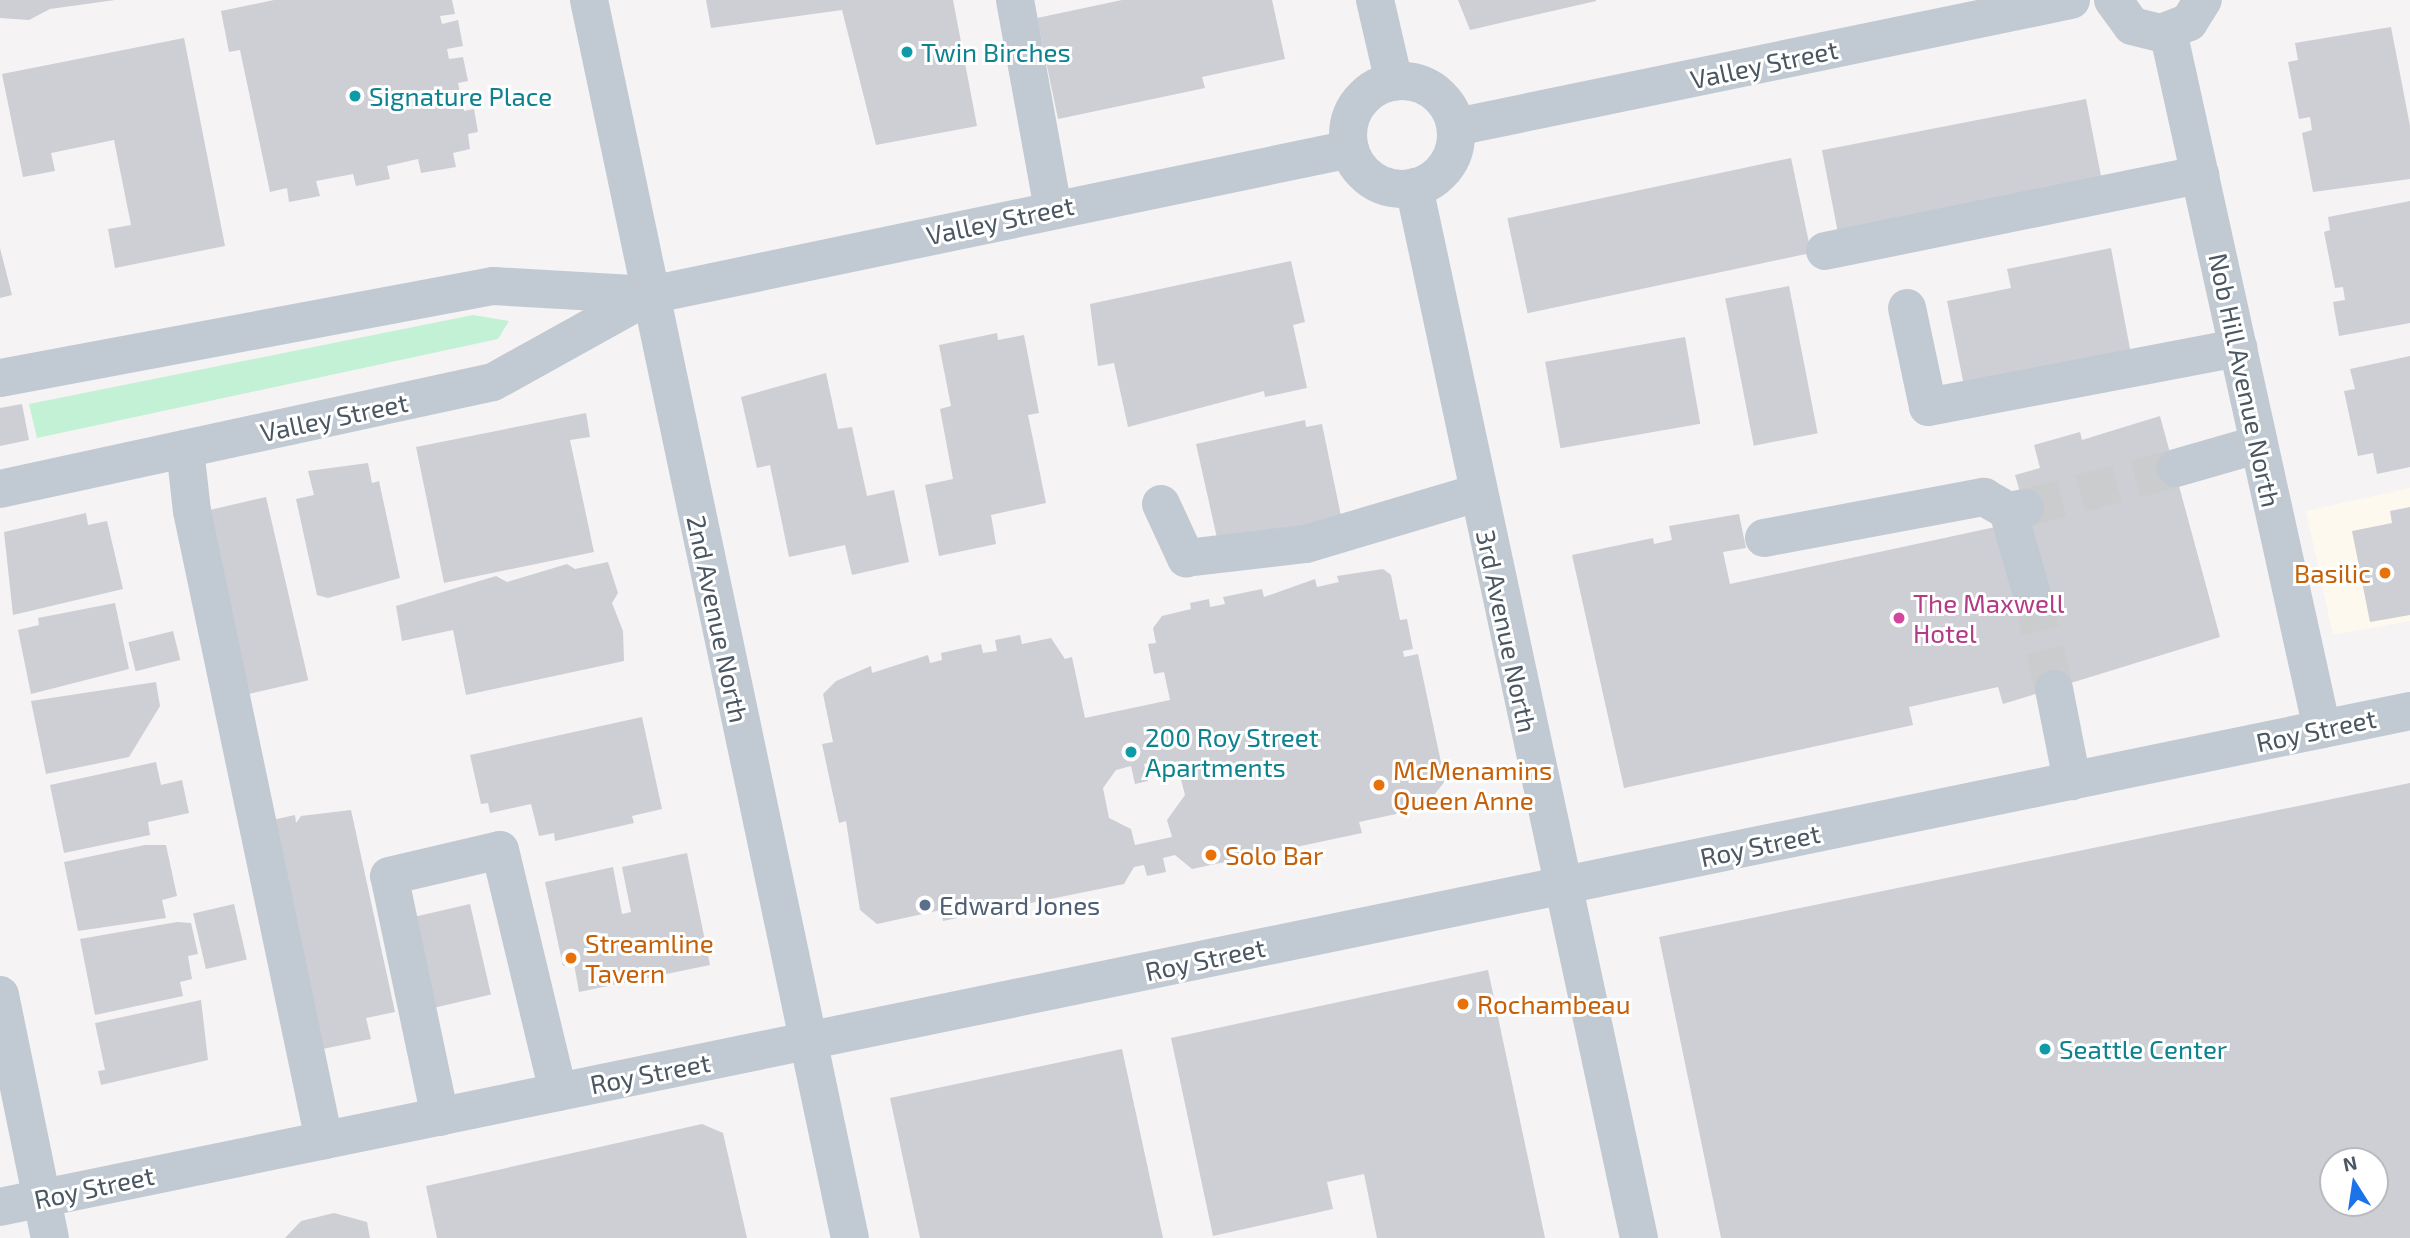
<!DOCTYPE html>
<style>
body{margin:0}
#map{position:relative;width:2410px;height:1238px;overflow:hidden;background:#f5f3f3;font-family:"Exo 2",sans-serif}
div>[style]{position:absolute}
[style*='--x']{left:calc(var(--x)*1px);top:calc(var(--y)*1px);width:calc(var(--w)*1px);rotate:calc(var(--a)*1deg)}
.commercial>*{inset:0;background:#fdf9ef}
.green>*{inset:0;background:#c3f1d5}
.building>*{inset:0;background:#cdcfd5;transform-origin:0 0}
.minor-tunnel>*{height:38px;margin-top:-19px;transform-origin:0;background:repeating-linear-gradient(90deg,#caccce 0 38px,transparent 0 57px)}
.minor>*{height:38px;margin:-19px;padding:0 19px;transform-origin:19px;border-radius:19px;background:#c1cad2}
.minor>.ring{margin:-19px;padding:0;box-sizing:content-box;background:none;border:38px solid #c1cad2;border-radius:50%}
.dots>*{width:19px;height:19px;translate:-50% -50%;box-sizing:border-box;border:4px solid #fff;border-radius:50%}
span{translate:-50% -50%;white-space:nowrap;text-align:center;line-height:1.15;-webkit-text-stroke:6px #fff;paint-order:stroke}
.culture-label{font-size:26px;color:#0d838f}
.left{translate:0 -50%;text-align:left}
.street-label{font-size:26px;color:#4a5661}
.food-label{font-size:26px;color:#c56008}
.right{translate:-100% -50%;text-align:right}
.hotel-label{font-size:26px;color:#b23c85}
.service-label{font-size:26px;color:#4e5e75}
.north{position:absolute;left:2319px;top:1147px;width:70px;height:70px;box-sizing:border-box;background:#fff;border:2px solid #b7bbc0;border-radius:50%;rotate:348deg;font-size:19px;font-weight:700;line-height:28px;text-align:center;color:#4a5661}
.north::after{content:'';display:block;margin:auto;width:24px;height:32px;background:#1a73e8;clip-path:polygon(50% 0,100% 100%,50% 72%,0 100%)}
</style>
<div id="map">
<div class="commercial">
<i style="clip-path:polygon(2410px 488px,2410px 621px,2333px 635px,2306px 511px)"></i>
</div>
<div class="green">
<i style="clip-path:polygon(473px 315px,509px 321px,498px 339px,37px 438px,29px 404px)"></i>
</div>
<div class="building">
<i style="clip-path:polygon(0 0,115px 0,50px 9px,29px 20px,0 18px)"></i>
<i style="clip-path:polygon(274px 0,452px 0,455px 14px,440px 16px,442px 24px,458px 20px,463px 46px,447px 49px,449px 59px,463px 57px,468px 81px,458px 83px,464px 111px,474px 109px,478px 132px,468px 134px,470px 149px,453px 153px,456px 167px,421px 173px,418px 159px,387px 166px,390px 179px,356px 186px,353px 174px,316px 181px,320px 196px,289px 202px,287px 188px,270px 192px,240px 50px,229px 52px,221px 11px)"></i>
<i style="clip-path:polygon(706px 0,953px 0,977px 126px,876px 145px,842px 10px,711px 28px)"></i>
<i style="clip-path:polygon(1122px 0,1272px 0,1285px 59px,1202px 77px,1205px 88px,1058px 119px,1037px 18px)"></i>
<i style="clip-path:polygon(1458px 0,1596px 0,1596px 1px,1470px 30px)"></i>
<i style="clip-path:polygon(2391px 27px,2410px 126px,2410px 179px,2313px 192px,2302px 133px,2312px 130px,2310px 117px,2299px 119px,2288px 62px,2298px 60px,2295px 43px)"></i>
<i style="clip-path:polygon(184px 38px,225px 246px,115px 268px,108px 229px,131px 225px,114px 140px,51px 153px,55px 171px,23px 177px,2px 74px)"></i>
<i style="left:2086px;top:99px;width:91px;height:269px;rotate:79deg"></i>
<i style="left:1791px;top:158px;width:97px;height:290px;rotate:78deg"></i>
<i style="clip-path:polygon(2410px 201px,2410px 323px,2339px 336px,2333px 302px,2345px 300px,2343px 287px,2335px 288px,2324px 232px,2330px 230px,2328px 217px)"></i>
<i style="clip-path:polygon(0 248px,12px 295px,0 298px)"></i>
<i style="clip-path:polygon(2111px 248px,2131px 354px,1964px 386px,1947px 301px,2011px 288px,2007px 269px)"></i>
<i style="clip-path:polygon(1291px 261px,1305px 322px,1293px 325px,1307px 388px,1265px 397px,1264px 391px,1128px 427px,1114px 363px,1098px 366px,1090px 304px)"></i>
<i style="left:1789px;top:286px;width:150px;height:65px;rotate:79deg"></i>
<i style="clip-path:polygon(997px 333px,998px 340px,1024px 335px,1039px 413px,1028px 415px,1046px 503px,991px 515px,996px 544px,939px 556px,925px 485px,953px 479px,940px 409px,951px 406px,939px 345px)"></i>
<i style="left:1685px;top:337px;width:88px;height:142px;rotate:80deg"></i>
<i style="clip-path:polygon(2410px 356px,2410px 467px,2377px 474px,2373px 453px,2358px 456px,2344px 391px,2355px 389px,2350px 369px)"></i>
<i style="clip-path:polygon(826px 373px,838px 429px,852px 427px,867px 496px,894px 490px,909px 562px,852px 575px,845px 545px,789px 557px,770px 465px,757px 468px,741px 397px)"></i>
<i style="clip-path:polygon(22px 404px,29px 440px,0 446px,0 408px)"></i>
<i style="clip-path:polygon(586px 413px,590px 437px,570px 440px,594px 552px,444px 583px,416px 447px)"></i>
<i style="clip-path:polygon(2160px 416px,2220px 637px,2003px 704px,1998px 687px,1909px 707px,1913px 725px,1624px 788px,1572px 555px,1653px 538px,1654px 544px,1672px 540px,1669px 526px,1739px 514px,1746px 548px,1723px 552px,1730px 584px,2000px 526px,2049px 590px,2015px 475px,2040px 468px,2034px 445px,2080px 432px,2082px 440px)"></i>
<i style="clip-path:polygon(1305px 420px,1306px 427px,1322px 424px,1341px 516px,1219px 547px,1196px 444px)"></i>
<i style="clip-path:polygon(368px 463px,372px 483px,379px 481px,400px 578px,328px 598px,317px 595px,296px 499px,314px 495px,308px 471px)"></i>
<i style="left:266px;top:497px;width:188px;height:61px;rotate:77deg"></i>
<i style="clip-path:polygon(2410px 507px,2410px 615px,2370px 622px,2352px 531px,2392px 523px,2390px 511px)"></i>
<i style="clip-path:polygon(86px 513px,88px 525px,107px 521px,123px 589px,13px 615px,4px 532px)"></i>
<i style="clip-path:polygon(608px 562px,618px 593px,612px 603px,623px 631px,624px 661px,466px 695px,453px 630px,402px 641px,396px 606px,496px 576px,507px 582px,567px 564px,575px 569px)"></i>
<i style="clip-path:polygon(evenodd,1383px 569px,1391px 575px,1400px 620px,1407px 619px,1413px 649px,1403px 651px,1404px 657px,1418px 654px,1445px 781px,1424px 808px,1359px 822px,1362px 833px,1192px 869px,1175px 855px,1163px 858px,1166px 872px,1147px 876px,1144px 865px,1134px 867px,1124px 884px,943px 921px,941px 910px,877px 924px,860px 910px,846px 821px,839px 823px,822px 744px,833px 742px,823px 694px,836px 681px,871px 666px,872px 673px,928px 655px,930px 663px,942px 660px,941px 653px,981px 644px,983px 653px,997px 651px,995px 640px,1020px 635px,1022px 644px,1051px 638px,1065px 659px,1072px 657px,1085px 718px,1170px 700px,1164px 672px,1154px 674px,1148px 644px,1156px 643px,1153px 628px,1162px 616px,1191px 609px,1190px 603px,1209px 599px,1210px 607px,1225px 604px,1223px 597px,1262px 589px,1264px 597px,1315px 579px,1317px 587px,1339px 582px,1337px 576px,1383px 569px,1161px 761px,1179px 772px,1185px 795px,1167px 820px,1172px 837px,1135px 845px,1131px 829px,1109px 818px,1103px 788px,1116px 770px,1131px 766px,1135px 784px,1148px 781px,1144px 764px,1161px 761px)"></i>
<i style="clip-path:polygon(115px 603px,129px 669px,31px 694px,18px 630px,39px 625px,38px 618px)"></i>
<i style="left:173px;top:631px;width:30px;height:46px;rotate:76deg"></i>
<i style="clip-path:polygon(156px 682px,160px 706px,129px 757px,46px 774px,31px 701px)"></i>
<i style="clip-path:polygon(642px 717px,662px 809px,632px 816px,634px 823px,555px 841px,554px 833px,539px 836px,531px 804px,490px 813px,488px 803px,481px 804px,470px 755px)"></i>
<i style="clip-path:polygon(156px 762px,161px 785px,182px 780px,189px 813px,148px 822px,150px 835px,64px 853px,50px 785px)"></i>
<i style="clip-path:polygon(evenodd,2410px 783px,2410px 1238px,1721px 1238px,1659px 937px,2410px 783px,2333px 1161px,2375px 1161px,2375px 1203px,2333px 1203px,2333px 1161px)"></i>
<i style="clip-path:polygon(351px 810px,395px 1012px,366px 1018px,371px 1039px,313px 1051px,263px 822px,295px 815px,296px 823px,301px 816px)"></i>
<i style="clip-path:polygon(145px 845px,166px 845px,177px 896px,162px 900px,166px 918px,78px 931px,64px 862px)"></i>
<i style="clip-path:polygon(687px 853px,710px 965px,579px 992px,574px 964px,563px 966px,545px 882px,613px 867px,622px 914px,631px 912px,622px 867px)"></i>
<i style="left:234px;top:904px;width:57px;height:42px;rotate:77deg"></i>
<i style="left:470px;top:904px;width:93px;height:69px;rotate:77deg"></i>
<i style="clip-path:polygon(177px 922px,191px 923px,198px 954px,188px 956px,192px 979px,180px 982px,183px 996px,95px 1015px,80px 939px)"></i>
<i style="clip-path:polygon(1488px 970px,1545px 1238px,1377px 1238px,1364px 1174px,1327px 1182px,1333px 1209px,1213px 1236px,1171px 1038px)"></i>
<i style="clip-path:polygon(201px 1000px,208px 1060px,101px 1085px,98px 1071px,105px 1070px,95px 1023px)"></i>
<i style="clip-path:polygon(1122px 1049px,1163px 1238px,920px 1238px,890px 1098px)"></i>
<i style="clip-path:polygon(702px 1124px,723px 1133px,747px 1238px,437px 1238px,426px 1186px)"></i>
<i style="clip-path:polygon(334px 1213px,367px 1222px,370px 1238px,285px 1238px,301px 1221px)"></i>
</div>
<div class="minor-tunnel">
<i style="--x:2025;--y:508;--w:156;--a:-14.8"></i>
<i style="--x:2032;--y:594;--w:98;--a:77"></i>
</div>
<div class="minor">
<i style="--x:589;--y:0;--w:1265;--a:78.1"></i>
<i style="--x:1015;--y:0;--w:212;--a:79.7"></i>
<i style="--x:1375;--y:0;--w:84;--a:77"></i>
<i style="--x:2113;--y:0;--w:32;--a:54"></i>
<i style="--x:2132;--y:26;--w:30;--a:14"></i>
<i style="--x:2161;--y:33;--w:30;--a:-21"></i>
<i style="--x:2189;--y:22;--w:26;--a:-58"></i>
<i style="--x:2168;--y:31;--w:715;--a:77.56"></i>
<i class="ring" style="left:1348px;top:81px;width:70px;height:70px"></i>
<i style="--x:1456;--y:127;--w:628;--a:-11.67"></i>
<i style="--x:1414;--y:187;--w:1075;--a:77.92"></i>
<i style="--x:1825;--y:251;--w:383;--a:-11.5"></i>
<i style="--x:1907;--y:308;--w:101;--a:78"></i>
<i style="--x:1928;--y:407;--w:316;--a:-10.8"></i>
<i style="--x:0;--y:378;--w:502;--a:-10.57"></i>
<i style="--x:493;--y:286;--w:157;--a:3.3"></i>
<i style="--x:650;--y:295;--w:715;--a:-11.78"></i>
<i style="--x:185;--y:449;--w:62;--a:83.6"></i>
<i style="--x:192;--y:511;--w:643;--a:78.15"></i>
<i style="--x:2176;--y:468;--w:86;--a:-16.1"></i>
<i style="--x:0;--y:489;--w:504;--a:-12.25"></i>
<i style="--x:493;--y:382;--w:179;--a:-29"></i>
<i style="--x:1161;--y:504;--w:60;--a:65.2"></i>
<i style="--x:1186;--y:558;--w:121;--a:-6.7"></i>
<i style="--x:1306;--y:544;--w:178;--a:-16.6"></i>
<i style="--x:2008;--y:511;--w:86;--a:73.9"></i>
<i style="--x:1764;--y:538;--w:224;--a:-10.6"></i>
<i style="--x:1984;--y:497;--w:28;--a:30"></i>
<i style="--x:2008;--y:511;--w:17;--a:-10"></i>
<i style="--x:2054;--y:689;--w:94;--a:78.9"></i>
<i style="--x:0;--y:995;--w:248;--a:78.4"></i>
<i style="--x:440;--y:1117;--w:246;--a:-101.9"></i>
<i style="--x:389;--y:876;--w:114;--a:-13.2"></i>
<i style="--x:500;--y:850;--w:249;--a:76.5"></i>
<i style="--x:0;--y:1207;--w:2461;--a:-11.63"></i>
</div>
<div class="dots">
<i style="left:907px;top:52px;background:#0f9aa8"></i>
<i style="left:355px;top:96px;background:#0f9aa8"></i>
<i style="left:2385px;top:573px;background:#e8710a"></i>
<i style="left:1899px;top:618px;background:#d1479c"></i>
<i style="left:1131px;top:752px;background:#0f9aa8"></i>
<i style="left:1379px;top:785px;background:#e8710a"></i>
<i style="left:1211px;top:855px;background:#e8710a"></i>
<i style="left:925px;top:905px;background:#5c6f8a"></i>
<i style="left:571px;top:958px;background:#e8710a"></i>
<i style="left:1463px;top:1004px;background:#e8710a"></i>
<i style="left:2045px;top:1049px;background:#0f9aa8"></i>
</div>
<div class="culture-label">
<span class="left" style="left:921px;top:52px">Twin Birches</span>
<span class="left" style="left:369px;top:96px">Signature Place</span>
<span class="left" style="left:1145px;top:752px">200 Roy Street<br>Apartments</span>
<span class="left" style="left:2059px;top:1049px">Seattle Center</span>
</div>
<div class="street-label">
<span style="left:1764px;top:64px;rotate:-12deg">Valley Street</span>
<span style="left:1000px;top:220px;rotate:-12deg">Valley Street</span>
<span style="left:2245px;top:380px;rotate:78deg">Nob Hill Avenue North</span>
<span style="left:334px;top:417px;rotate:-12deg">Valley Street</span>
<span style="left:718px;top:619px;rotate:78deg">2nd Avenue North</span>
<span style="left:1507px;top:631px;rotate:78deg">3rd Avenue North</span>
<span style="left:2316px;top:730px;rotate:-12deg">Roy Street</span>
<span style="left:1760px;top:845px;rotate:-12deg">Roy Street</span>
<span style="left:1205px;top:959px;rotate:-12deg">Roy Street</span>
<span style="left:650px;top:1073px;rotate:-11deg">Roy Street</span>
<span style="left:94px;top:1187px;rotate:-12deg">Roy Street</span>
</div>
<div class="food-label">
<span class="right" style="left:2371px;top:573px">Basilic</span>
<span class="left" style="left:1393px;top:785px">McMenamins<br>Queen Anne</span>
<span class="left" style="left:1225px;top:855px">Solo Bar</span>
<span class="left" style="left:585px;top:958px">Streamline<br>Tavern</span>
<span class="left" style="left:1477px;top:1004px">Rochambeau</span>
</div>
<div class="hotel-label">
<span class="left" style="left:1913px;top:618px">The Maxwell<br>Hotel</span>
</div>
<div class="service-label">
<span class="left" style="left:939px;top:905px">Edward Jones</span>
</div>
<div class="north">N</div>
</div>
